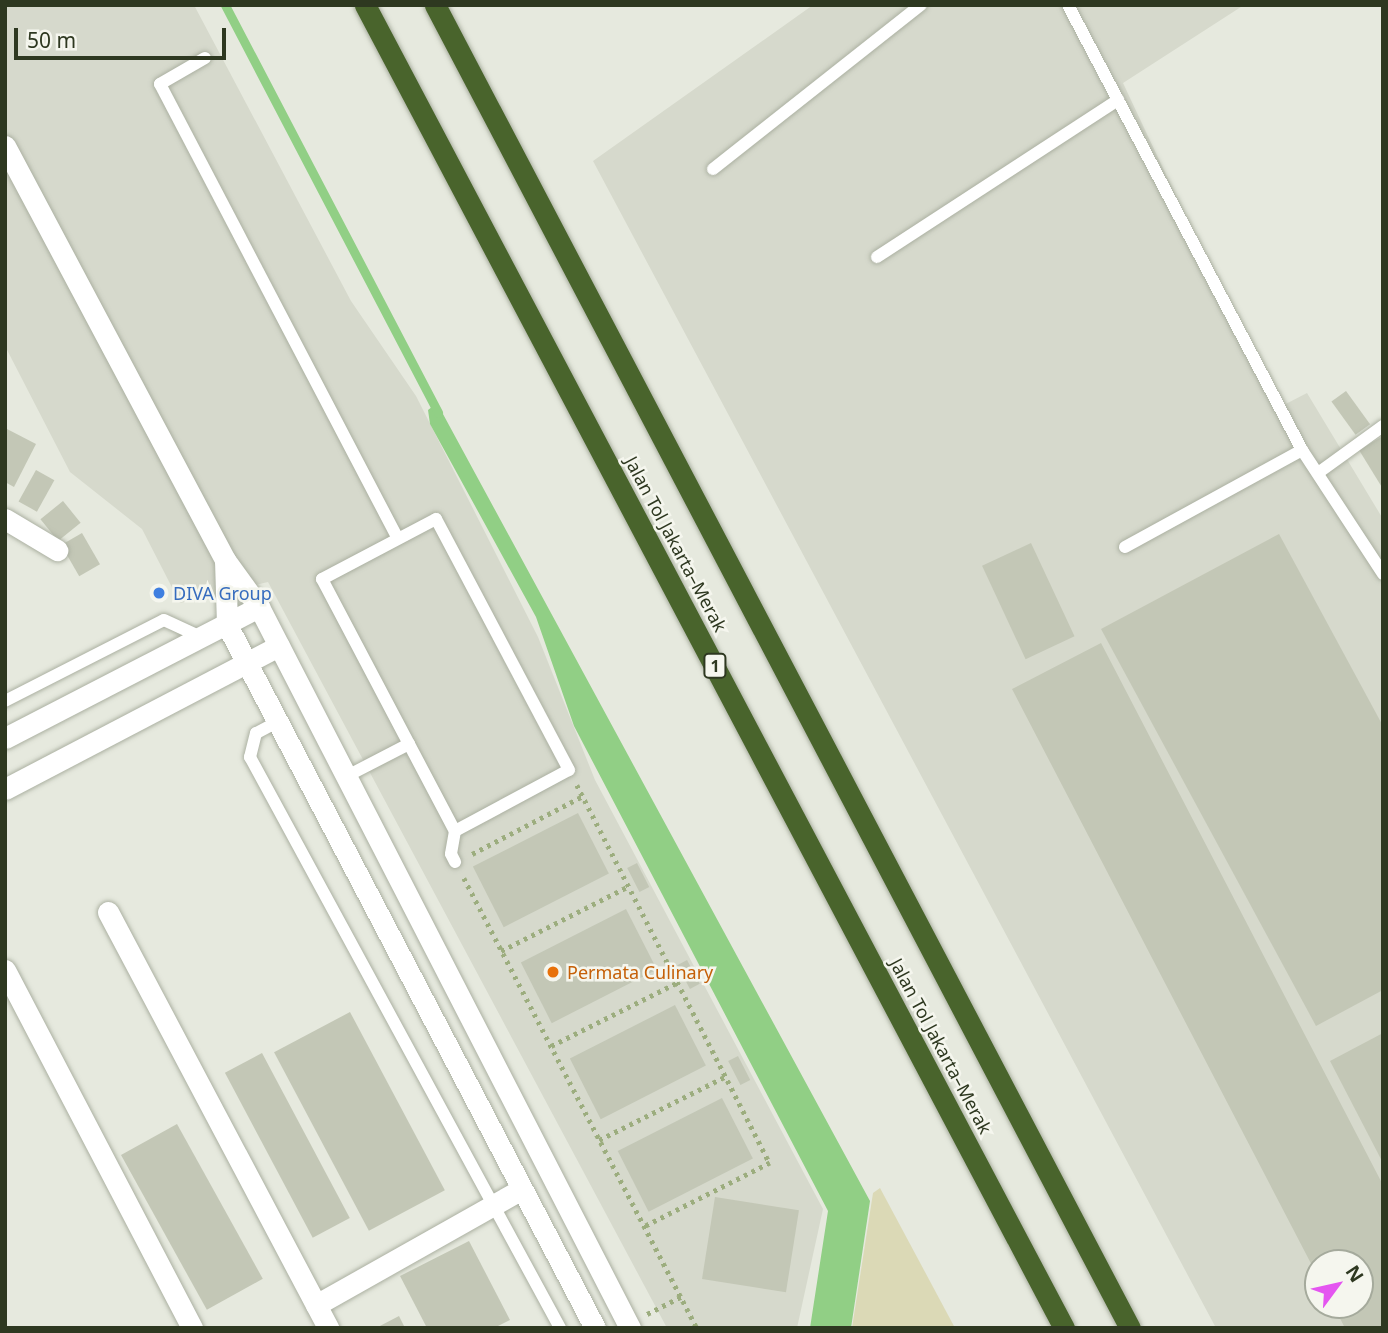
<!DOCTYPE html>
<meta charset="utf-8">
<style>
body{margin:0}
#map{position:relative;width:1388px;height:1333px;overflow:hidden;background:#e6e9de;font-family:"Noto Sans",sans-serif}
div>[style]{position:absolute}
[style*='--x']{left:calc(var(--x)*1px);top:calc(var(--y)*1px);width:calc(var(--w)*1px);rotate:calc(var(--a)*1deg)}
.built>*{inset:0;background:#d6d9cc}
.green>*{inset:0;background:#dbd9b6}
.water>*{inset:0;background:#91cf85}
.stream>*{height:9px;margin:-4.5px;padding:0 4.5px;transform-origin:4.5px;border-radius:4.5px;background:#91cf85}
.building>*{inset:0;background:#c3c7b6;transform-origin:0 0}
.path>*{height:4.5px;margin-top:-2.25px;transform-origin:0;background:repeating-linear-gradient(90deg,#9cad7e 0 3.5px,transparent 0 8.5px)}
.roads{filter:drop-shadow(0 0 2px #abb0a1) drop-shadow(0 0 2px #abb0a1)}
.lane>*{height:12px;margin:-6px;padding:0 6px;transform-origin:6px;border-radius:6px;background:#fff}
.street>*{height:21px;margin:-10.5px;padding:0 10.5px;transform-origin:10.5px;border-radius:10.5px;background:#fff}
.secondary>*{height:21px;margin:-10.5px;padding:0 10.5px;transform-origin:10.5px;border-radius:10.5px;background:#fff}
.highway>*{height:21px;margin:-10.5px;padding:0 10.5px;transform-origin:10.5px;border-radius:10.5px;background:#49642c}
.dots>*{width:19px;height:19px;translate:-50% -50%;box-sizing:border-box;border:4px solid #f5f6ee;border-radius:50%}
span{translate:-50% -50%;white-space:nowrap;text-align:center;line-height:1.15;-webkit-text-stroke:5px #f5f6ee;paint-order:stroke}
.shield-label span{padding:2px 5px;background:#f5f6ee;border:2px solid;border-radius:5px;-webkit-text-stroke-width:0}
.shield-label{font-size:16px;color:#2e3820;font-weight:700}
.street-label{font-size:18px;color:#2e3820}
.shop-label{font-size:18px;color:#366cbe}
.left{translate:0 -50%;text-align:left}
.food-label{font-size:18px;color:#c56008}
.frame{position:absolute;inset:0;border:7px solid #2e3820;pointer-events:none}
.north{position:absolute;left:1304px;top:1249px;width:70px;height:70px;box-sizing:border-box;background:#f5f6ee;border:2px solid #a5aa9c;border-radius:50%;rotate:57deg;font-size:19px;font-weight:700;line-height:28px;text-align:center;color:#2e3820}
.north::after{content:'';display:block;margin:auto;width:24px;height:32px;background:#e455f0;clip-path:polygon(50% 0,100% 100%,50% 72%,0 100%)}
.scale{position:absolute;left:14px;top:28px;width:212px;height:32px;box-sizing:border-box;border:4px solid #2e3820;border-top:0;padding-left:9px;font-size:21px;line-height:24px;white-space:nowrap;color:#2e3820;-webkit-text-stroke:5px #f5f6ee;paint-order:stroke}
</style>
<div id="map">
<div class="built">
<i style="clip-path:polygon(5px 5px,194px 5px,351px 301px,416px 396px,538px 637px,595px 780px,823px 1209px,797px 1328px,667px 1328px,268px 582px,180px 603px,142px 529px,70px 472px,5px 346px)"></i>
<i style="clip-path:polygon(evenodd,813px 5px,1244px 5px,1123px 83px,1276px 409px,1307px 393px,1383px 519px,1383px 1328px,1216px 1328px,593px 161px,813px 5px,1318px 1263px,1360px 1263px,1360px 1305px,1318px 1305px,1318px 1263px)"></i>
</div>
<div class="green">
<i style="clip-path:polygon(880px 1188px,955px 1328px,852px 1328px,873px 1193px)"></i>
</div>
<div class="water">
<i style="clip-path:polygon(437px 403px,870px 1201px,851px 1328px,810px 1328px,828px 1211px,574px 726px,536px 617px,430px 424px,428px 410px)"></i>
</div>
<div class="stream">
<i style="--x:225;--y:5;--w:460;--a:62.4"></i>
</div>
<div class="building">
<i style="left:1346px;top:391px;width:41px;height:18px;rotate:54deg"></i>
<i style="clip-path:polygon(7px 429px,36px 444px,14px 487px,5px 482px)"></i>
<i style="clip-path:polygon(1383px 436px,1383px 489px,1359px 450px)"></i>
<i style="left:36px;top:470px;width:21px;height:36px;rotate:29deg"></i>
<i style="left:63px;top:501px;width:28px;height:29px;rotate:51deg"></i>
<i style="left:82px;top:533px;width:36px;height:24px;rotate:60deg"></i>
<i style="clip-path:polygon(1279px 534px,1383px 726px,1383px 990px,1316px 1026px,1101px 629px)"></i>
<i style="left:1031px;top:543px;width:103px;height:54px;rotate:65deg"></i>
<i style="clip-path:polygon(1101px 643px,1383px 1185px,1383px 1328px,1345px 1328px,1333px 1305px,1360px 1305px,1360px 1263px,1318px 1263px,1318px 1277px,1012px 689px)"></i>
<i style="left:578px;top:813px;width:68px;height:118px;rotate:63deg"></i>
<i style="left:637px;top:863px;width:27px;height:11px;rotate:63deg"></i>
<i style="left:626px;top:909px;width:68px;height:118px;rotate:63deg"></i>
<i style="left:687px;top:960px;width:27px;height:11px;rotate:62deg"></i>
<i style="left:675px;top:1005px;width:68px;height:118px;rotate:63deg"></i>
<i style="left:350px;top:1012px;width:202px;height:86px;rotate:62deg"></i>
<i style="clip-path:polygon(1383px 1033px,1383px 1163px,1330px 1061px)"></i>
<i style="left:262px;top:1053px;width:187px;height:42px;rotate:62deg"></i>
<i style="left:738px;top:1056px;width:27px;height:11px;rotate:63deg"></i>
<i style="left:722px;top:1098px;width:68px;height:117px;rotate:63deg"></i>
<i style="left:177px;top:1124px;width:177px;height:64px;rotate:61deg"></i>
<i style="left:715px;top:1197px;width:85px;height:83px;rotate:9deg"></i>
<i style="clip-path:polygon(469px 1241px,510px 1320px,494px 1328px,427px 1328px,400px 1276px)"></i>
<i style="clip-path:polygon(399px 1316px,405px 1328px,376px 1328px)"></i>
</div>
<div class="path">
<i style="--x:577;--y:785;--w:424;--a:63"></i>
<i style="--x:770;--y:1163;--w:141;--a:153.1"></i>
<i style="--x:472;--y:854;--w:125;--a:-27.6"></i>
<i style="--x:464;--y:878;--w:507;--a:62.63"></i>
<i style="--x:501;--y:951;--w:144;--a:-26.9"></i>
<i style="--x:551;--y:1046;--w:142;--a:-26.7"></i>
<i style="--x:599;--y:1140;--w:142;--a:-26.7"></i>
<i style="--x:647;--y:1314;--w:38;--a:-27"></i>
</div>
<div class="roads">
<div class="lane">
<i style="--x:1068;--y:5;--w:503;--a:62.26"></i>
<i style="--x:1302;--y:450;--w:148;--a:56.8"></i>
<i style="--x:205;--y:58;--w:52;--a:150"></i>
<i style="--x:160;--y:84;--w:511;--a:62.38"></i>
<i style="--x:713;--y:169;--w:265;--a:-38.3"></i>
<i style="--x:877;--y:257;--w:288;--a:-33.1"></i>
<i style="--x:1318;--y:473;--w:80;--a:-35.9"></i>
<i style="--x:1125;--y:547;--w:202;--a:-28.7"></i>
<i style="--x:5;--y:701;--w:178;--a:-27"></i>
<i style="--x:164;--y:620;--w:43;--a:24.8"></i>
<i style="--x:279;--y:721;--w:26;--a:152"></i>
<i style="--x:256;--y:733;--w:25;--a:104"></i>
<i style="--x:250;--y:757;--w:650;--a:61.5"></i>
<i style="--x:347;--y:776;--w:70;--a:-27.3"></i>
<i style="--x:455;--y:831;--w:129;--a:-28.2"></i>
<i style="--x:569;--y:770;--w:284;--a:-117.9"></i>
<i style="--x:436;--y:519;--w:129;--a:152.2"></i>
<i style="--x:322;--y:579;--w:285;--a:62.2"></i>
<i style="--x:455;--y:831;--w:23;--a:100"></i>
<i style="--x:451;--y:854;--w:9;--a:63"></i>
</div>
<div class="street">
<i style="--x:5;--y:146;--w:469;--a:62"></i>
<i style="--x:225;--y:560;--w:58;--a:54.1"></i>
<i style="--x:5;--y:519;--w:61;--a:30.8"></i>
<i style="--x:225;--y:560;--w:65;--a:88.2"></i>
<i style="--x:108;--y:912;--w:471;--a:62.1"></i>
<i style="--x:5;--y:970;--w:404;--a:62.4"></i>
<i style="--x:316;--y:1305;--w:236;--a:-29.4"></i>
</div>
<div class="secondary">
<i style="--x:227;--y:625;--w:793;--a:62.37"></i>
<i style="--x:5;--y:738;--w:286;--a:-27.3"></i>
<i style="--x:259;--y:607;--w:811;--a:62.77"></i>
<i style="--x:5;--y:789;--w:309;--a:-27.6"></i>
</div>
<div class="highway">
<i style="--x:365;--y:5;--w:1496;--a:62.15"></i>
<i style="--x:435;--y:5;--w:1494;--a:62.29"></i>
</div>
</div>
<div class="dots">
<i style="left:159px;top:593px;background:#3f7fe0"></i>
<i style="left:553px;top:972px;background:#e8710a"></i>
</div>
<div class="shield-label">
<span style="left:715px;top:666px">1</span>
</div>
<div class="street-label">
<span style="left:676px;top:544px;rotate:62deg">Jalan Tol Jakarta–Merak</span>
<span style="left:941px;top:1046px;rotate:62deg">Jalan Tol Jakarta–Merak</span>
</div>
<div class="shop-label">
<span class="left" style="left:173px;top:593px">DIVA Group</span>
</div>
<div class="food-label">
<span class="left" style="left:567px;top:972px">Permata Culinary</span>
</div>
<div class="frame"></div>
<div class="north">N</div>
<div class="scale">50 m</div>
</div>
